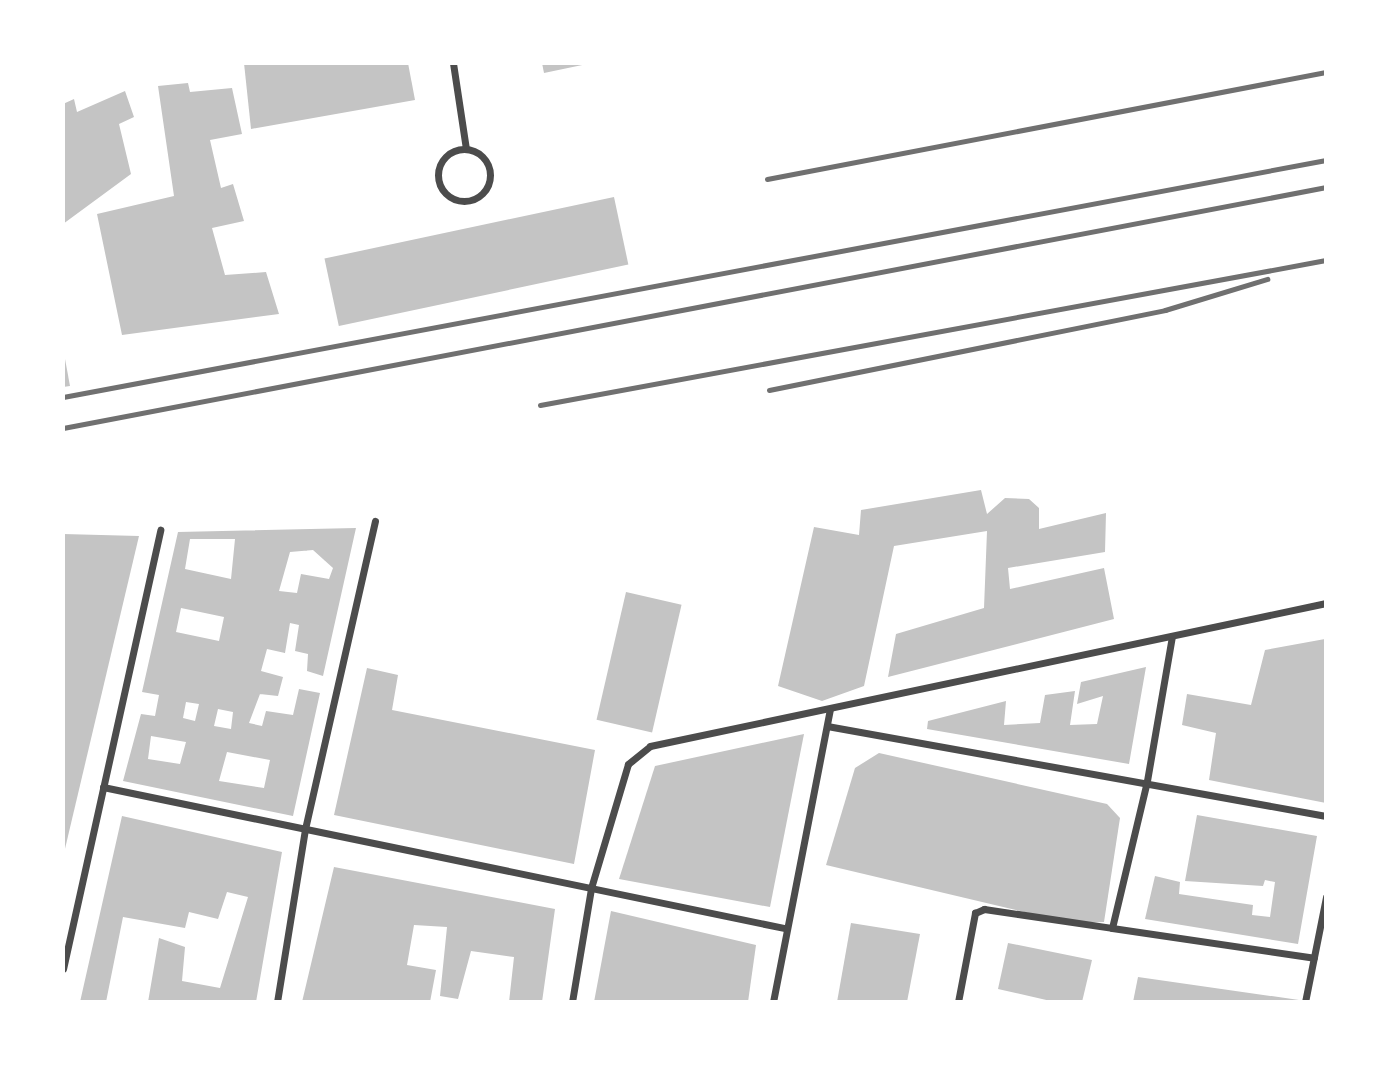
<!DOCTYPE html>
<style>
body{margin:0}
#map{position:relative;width:1389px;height:1065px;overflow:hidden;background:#fff;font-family:Helvetica,sans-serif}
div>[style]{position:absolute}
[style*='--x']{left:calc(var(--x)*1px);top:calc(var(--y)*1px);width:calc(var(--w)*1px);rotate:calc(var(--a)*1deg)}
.building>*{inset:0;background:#c4c4c4;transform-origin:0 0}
.minor>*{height:7px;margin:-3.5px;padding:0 3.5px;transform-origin:3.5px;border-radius:3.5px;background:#4c4c4c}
.minor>.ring{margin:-3.5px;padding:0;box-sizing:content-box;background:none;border:7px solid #4c4c4c;border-radius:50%}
.rail>*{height:5px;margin:-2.5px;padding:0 2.5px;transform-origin:2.5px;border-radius:2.5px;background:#707070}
span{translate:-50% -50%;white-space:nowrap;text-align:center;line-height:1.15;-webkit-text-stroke:5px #fff;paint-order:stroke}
.frame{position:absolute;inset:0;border:65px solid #fff;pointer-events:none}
</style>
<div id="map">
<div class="building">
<i style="clip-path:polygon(244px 63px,408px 63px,415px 100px,251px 129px)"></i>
<i style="clip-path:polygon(542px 63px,587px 63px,587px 64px,544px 73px)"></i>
<i style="clip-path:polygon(188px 83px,190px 92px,232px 88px,242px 134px,210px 140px,221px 188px,233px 184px,244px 221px,212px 228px,225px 275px,266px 272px,279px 314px,122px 335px,97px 214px,174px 196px,158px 86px)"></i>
<i style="clip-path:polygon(125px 91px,134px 117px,119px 124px,131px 174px,63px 224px,63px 104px,74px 99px,77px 112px)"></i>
<i style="left:614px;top:197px;width:69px;height:296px;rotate:78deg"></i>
<i style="clip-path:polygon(63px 348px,70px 386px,63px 387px)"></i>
<i style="clip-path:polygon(981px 490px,987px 514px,1005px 498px,1029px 499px,1039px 508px,1039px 529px,1106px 513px,1105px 552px,1008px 568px,1010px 589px,1104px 568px,1114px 619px,888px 677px,896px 634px,984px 608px,987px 531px,894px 546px,864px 686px,822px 701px,778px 686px,814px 527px,859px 535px,861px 510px)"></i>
<i style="clip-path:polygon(evenodd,356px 528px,323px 676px,307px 671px,308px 654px,295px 651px,299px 625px,290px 623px,285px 653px,267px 649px,261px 671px,283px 677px,278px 696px,260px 694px,249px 723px,262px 726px,266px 711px,293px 715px,299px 689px,320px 693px,293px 816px,123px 781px,141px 714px,155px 716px,159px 695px,142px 692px,178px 532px,356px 528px,190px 539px,235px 539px,231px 579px,185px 569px,190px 539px,356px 528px,313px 550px,333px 568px,329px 579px,301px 574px,297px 593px,279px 591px,290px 552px,313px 550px,356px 528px,181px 608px,224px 617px,219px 641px,176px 632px,181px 608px,356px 528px,186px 702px,199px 704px,195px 721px,183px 718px,186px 702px,356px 528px,218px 709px,233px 712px,231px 729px,214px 726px,218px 709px,356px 528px,151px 736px,186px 742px,180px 764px,148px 759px,151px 736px,356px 528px,227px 752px,270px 760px,264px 788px,219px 781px,227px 752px)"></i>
<i style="clip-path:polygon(63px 534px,139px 536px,64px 853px,63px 853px)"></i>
<i style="left:626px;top:592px;width:57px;height:131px;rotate:13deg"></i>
<i style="clip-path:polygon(1325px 639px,1326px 803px,1209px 780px,1216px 733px,1182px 725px,1187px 694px,1251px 705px,1265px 650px)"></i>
<i style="clip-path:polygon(1146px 667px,1129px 764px,927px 729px,928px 721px,1006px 701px,1004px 725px,1040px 723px,1045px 695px,1075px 691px,1070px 725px,1097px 724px,1103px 696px,1077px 704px,1081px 682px)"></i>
<i style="clip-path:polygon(367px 668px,398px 675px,392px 710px,595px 750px,574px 864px,334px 815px)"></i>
<i style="clip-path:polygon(804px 734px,770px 907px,619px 879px,655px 766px)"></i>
<i style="clip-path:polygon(879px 753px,1107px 804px,1120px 818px,1104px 922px,1071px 923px,826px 865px,855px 768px)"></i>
<i style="clip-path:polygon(1197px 815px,1317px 836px,1298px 944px,1145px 919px,1155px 876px,1180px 882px,1179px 894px,1253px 905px,1252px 915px,1270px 917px,1275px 882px,1265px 880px,1263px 886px,1185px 881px)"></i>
<i style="clip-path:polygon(122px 816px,282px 852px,256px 1002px,148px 1002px,159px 938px,185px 947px,182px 981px,220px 988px,248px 897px,227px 892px,218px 919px,189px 912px,185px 928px,123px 917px,106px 1002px,80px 1002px)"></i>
<i style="clip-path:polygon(334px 867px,555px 909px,542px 1002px,509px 1002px,514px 957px,471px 951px,458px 999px,440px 996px,447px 927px,414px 925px,407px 965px,436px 970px,430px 1002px,302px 1002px)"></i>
<i style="clip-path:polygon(611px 911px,756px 945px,748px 1002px,594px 1002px)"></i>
<i style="clip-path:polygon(851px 923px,920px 934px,907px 1002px,837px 1002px)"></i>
<i style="clip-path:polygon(1008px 943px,1092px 960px,1082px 1002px,1055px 1002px,998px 989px)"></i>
<i style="clip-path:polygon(1138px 977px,1299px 1000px,1299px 1002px,1133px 1002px)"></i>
</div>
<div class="minor">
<i style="--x:453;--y:63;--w:87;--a:81.4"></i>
<i class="ring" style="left:438px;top:149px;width:45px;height:45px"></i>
<i style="--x:1172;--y:636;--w:147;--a:99.8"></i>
<i style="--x:1147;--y:781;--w:151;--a:103.4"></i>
<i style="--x:1112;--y:928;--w:204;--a:8.4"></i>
<i style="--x:827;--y:726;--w:507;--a:10.22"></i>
<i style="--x:103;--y:787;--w:695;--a:11.7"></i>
<i style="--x:63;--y:969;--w:450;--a:-77.5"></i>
<i style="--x:277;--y:1002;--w:175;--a:-80.8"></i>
<i style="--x:305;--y:829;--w:316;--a:-77.2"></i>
<i style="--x:572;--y:1002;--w:116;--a:-80.5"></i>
<i style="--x:591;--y:888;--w:129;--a:-73.4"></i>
<i style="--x:628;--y:764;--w:28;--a:-39"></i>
<i style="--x:650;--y:746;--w:691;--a:-11.94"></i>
<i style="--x:773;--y:1002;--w:298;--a:-79"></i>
<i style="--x:958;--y:1002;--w:91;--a:-79.2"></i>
<i style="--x:975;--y:913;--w:10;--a:-24"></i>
<i style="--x:984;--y:909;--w:129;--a:8.4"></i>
<i style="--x:1305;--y:1002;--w:107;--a:-78.7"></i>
</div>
<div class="rail">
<i style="--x:767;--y:179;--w:569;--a:-10.84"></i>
<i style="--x:769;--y:390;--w:404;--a:-11.4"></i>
<i style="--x:1165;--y:310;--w:107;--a:-16.9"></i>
<i style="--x:63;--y:397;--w:1285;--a:-10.63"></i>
<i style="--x:540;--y:405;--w:799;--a:-10.45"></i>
<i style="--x:63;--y:428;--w:1286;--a:-10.8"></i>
</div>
<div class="frame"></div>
</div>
